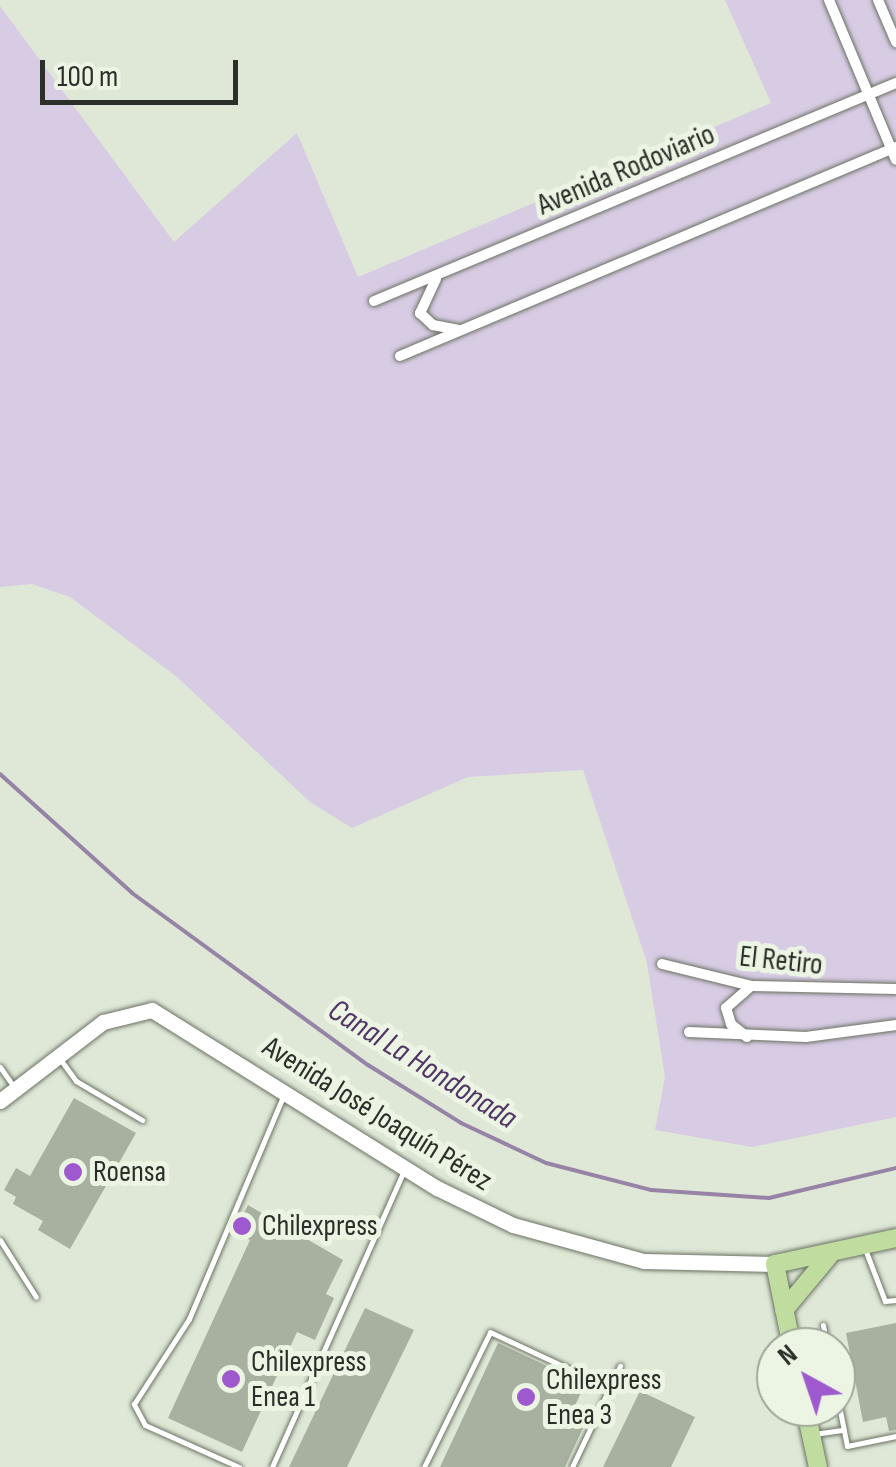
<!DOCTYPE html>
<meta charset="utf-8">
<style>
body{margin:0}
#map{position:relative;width:896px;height:1467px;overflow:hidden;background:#dfe8d7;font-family:"Sofia Sans Condensed",sans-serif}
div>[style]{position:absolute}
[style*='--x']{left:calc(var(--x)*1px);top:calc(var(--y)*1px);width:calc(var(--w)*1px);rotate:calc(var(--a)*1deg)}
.green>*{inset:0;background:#d8cbe4}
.stream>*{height:4px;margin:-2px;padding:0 2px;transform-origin:2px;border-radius:2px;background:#9683a6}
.building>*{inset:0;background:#a8b0a0}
.roads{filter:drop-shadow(0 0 2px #6b7364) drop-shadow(0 0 2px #6b7364)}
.service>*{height:5px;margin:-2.5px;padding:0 2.5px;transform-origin:2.5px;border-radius:2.5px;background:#fff}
.minor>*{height:10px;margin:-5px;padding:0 5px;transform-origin:5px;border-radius:5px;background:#fff}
.secondary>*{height:15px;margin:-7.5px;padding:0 7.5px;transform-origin:7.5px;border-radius:7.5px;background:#fff}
.primary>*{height:18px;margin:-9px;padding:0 9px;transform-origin:9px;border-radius:9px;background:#c0dd9f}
.dots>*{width:28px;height:28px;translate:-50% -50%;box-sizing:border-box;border:5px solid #ecf5e4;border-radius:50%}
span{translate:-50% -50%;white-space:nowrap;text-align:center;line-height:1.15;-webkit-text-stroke:10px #ecf5e4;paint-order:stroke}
.street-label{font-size:30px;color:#2c2f29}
.poi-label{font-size:30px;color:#2c2f29}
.left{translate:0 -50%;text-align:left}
.water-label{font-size:32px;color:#523667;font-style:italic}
.north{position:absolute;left:756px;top:1327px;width:100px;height:100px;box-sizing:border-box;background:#ecf5e4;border:2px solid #9fa699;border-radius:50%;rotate:320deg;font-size:28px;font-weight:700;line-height:40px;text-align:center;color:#2c2f29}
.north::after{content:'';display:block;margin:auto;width:35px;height:45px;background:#9e59ce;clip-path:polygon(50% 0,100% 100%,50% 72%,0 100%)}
.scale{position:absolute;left:40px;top:60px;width:198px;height:45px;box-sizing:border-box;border:5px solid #2c2f29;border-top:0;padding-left:12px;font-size:30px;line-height:35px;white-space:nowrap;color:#2c2f29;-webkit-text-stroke:8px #ecf5e4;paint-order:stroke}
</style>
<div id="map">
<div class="green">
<i style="clip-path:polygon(725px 0,896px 0,896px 1117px,752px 1147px,655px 1130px,665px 1077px,647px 963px,583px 770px,468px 777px,352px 828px,310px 802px,177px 677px,70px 597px,32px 584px,0 587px,0 6px,174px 242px,297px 133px,358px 277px,771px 103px)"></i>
</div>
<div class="stream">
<i style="--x:0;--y:774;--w:178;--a:42"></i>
<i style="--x:132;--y:893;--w:292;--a:36.1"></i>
<i style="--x:368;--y:1065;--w:110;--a:31.9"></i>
<i style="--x:461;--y:1123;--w:94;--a:25.2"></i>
<i style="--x:546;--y:1163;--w:108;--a:14.4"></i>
<i style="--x:651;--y:1190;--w:118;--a:3.9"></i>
<i style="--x:769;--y:1198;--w:130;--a:-13.3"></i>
</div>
<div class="building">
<i style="clip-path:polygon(74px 1098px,136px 1133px,70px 1249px,38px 1230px,43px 1221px,13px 1204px,16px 1197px,4px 1190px,16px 1168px,30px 1176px)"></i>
<i style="clip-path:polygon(248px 1205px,343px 1260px,326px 1294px,334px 1298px,315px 1340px,297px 1332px,242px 1452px,168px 1418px,250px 1240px,235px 1231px)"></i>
<i style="clip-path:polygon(365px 1308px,414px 1330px,347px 1467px,289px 1467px)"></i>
<i style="clip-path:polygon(896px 1323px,896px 1430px,889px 1431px,886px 1417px,863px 1422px,846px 1333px)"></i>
<i style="clip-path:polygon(498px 1343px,585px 1384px,573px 1410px,588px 1417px,565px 1467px,440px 1467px)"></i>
<i style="clip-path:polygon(640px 1391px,695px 1417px,671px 1467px,603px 1467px)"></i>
</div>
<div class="roads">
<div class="service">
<i style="--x:60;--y:1059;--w:27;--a:54"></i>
<i style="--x:76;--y:1081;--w:77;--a:30.6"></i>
<i style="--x:0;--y:1067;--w:24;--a:55"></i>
<i style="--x:0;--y:1240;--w:67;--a:57.7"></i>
<i style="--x:865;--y:1249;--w:56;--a:69"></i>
<i style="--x:885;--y:1301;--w:11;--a:-5"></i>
<i style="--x:823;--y:1325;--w:22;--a:80"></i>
<i style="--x:836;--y:1390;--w:57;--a:78.9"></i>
<i style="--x:847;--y:1446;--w:50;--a:-11.5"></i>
<i style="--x:814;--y:1434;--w:30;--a:-8"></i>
<i style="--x:239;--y:1467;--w:103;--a:-155.9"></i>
<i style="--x:145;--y:1425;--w:24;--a:-118"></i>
<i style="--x:134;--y:1404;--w:101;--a:-57.1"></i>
<i style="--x:189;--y:1319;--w:244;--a:-67.1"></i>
<i style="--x:272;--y:1467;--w:325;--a:-66"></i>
<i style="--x:424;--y:1467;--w:150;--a:-63.9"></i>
<i style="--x:490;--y:1332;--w:132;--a:25"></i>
<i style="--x:572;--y:1467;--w:112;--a:-64.6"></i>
</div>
<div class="minor">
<i style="--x:829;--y:0;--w:173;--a:67.3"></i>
<i style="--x:878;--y:0;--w:46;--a:66.8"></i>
<i style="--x:436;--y:279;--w:38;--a:115"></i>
<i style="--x:420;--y:313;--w:18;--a:43"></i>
<i style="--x:433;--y:325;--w:25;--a:11"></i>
<i style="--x:374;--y:301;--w:566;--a:-22.67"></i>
<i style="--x:400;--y:356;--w:538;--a:-22.85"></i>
<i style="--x:662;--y:964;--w:93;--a:13.7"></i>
<i style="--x:752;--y:986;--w:144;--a:1.2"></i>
<i style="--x:689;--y:1032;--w:117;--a:2.4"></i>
<i style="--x:806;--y:1037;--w:91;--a:-7.6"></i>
<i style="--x:747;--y:1037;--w:21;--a:-141"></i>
<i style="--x:731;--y:1024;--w:17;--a:-107"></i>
<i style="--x:726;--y:1008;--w:33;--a:-41"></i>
</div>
<div class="secondary">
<i style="--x:0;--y:1101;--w:130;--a:-37.5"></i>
<i style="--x:103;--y:1022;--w:50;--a:-13.8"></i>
<i style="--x:152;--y:1010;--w:336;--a:32"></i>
<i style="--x:437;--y:1188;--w:85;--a:26"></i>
<i style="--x:513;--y:1225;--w:136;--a:15.4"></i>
<i style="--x:644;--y:1261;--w:131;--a:1.3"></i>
</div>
<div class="primary">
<i style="--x:784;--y:1310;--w:70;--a:-50.2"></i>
<i style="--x:792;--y:1347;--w:85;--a:-101.6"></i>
<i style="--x:775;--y:1264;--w:124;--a:-12.1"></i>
<i style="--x:805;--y:1407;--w:61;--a:77.8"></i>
</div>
</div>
<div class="dots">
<i style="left:73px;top:1172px;background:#9e59ce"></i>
<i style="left:242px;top:1226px;background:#9e59ce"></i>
<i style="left:231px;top:1379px;background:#9e59ce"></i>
<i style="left:526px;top:1397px;background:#9e59ce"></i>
</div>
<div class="street-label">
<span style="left:626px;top:170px;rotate:-23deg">Avenida Rodoviario</span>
<span style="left:781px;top:961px;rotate:6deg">El Retiro</span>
<span style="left:377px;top:1114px;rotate:32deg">Avenida José Joaquín Pérez</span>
</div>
<div class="poi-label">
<span class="left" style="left:93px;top:1172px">Roensa</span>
<span class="left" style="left:262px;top:1226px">Chilexpress</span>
<span class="left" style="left:251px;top:1379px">Chilexpress<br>Enea 1</span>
<span class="left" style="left:546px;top:1397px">Chilexpress<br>Enea 3</span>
</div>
<div class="water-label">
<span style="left:422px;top:1065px;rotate:32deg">Canal La Hondonada</span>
</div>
<div class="north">N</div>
<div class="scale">100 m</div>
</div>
